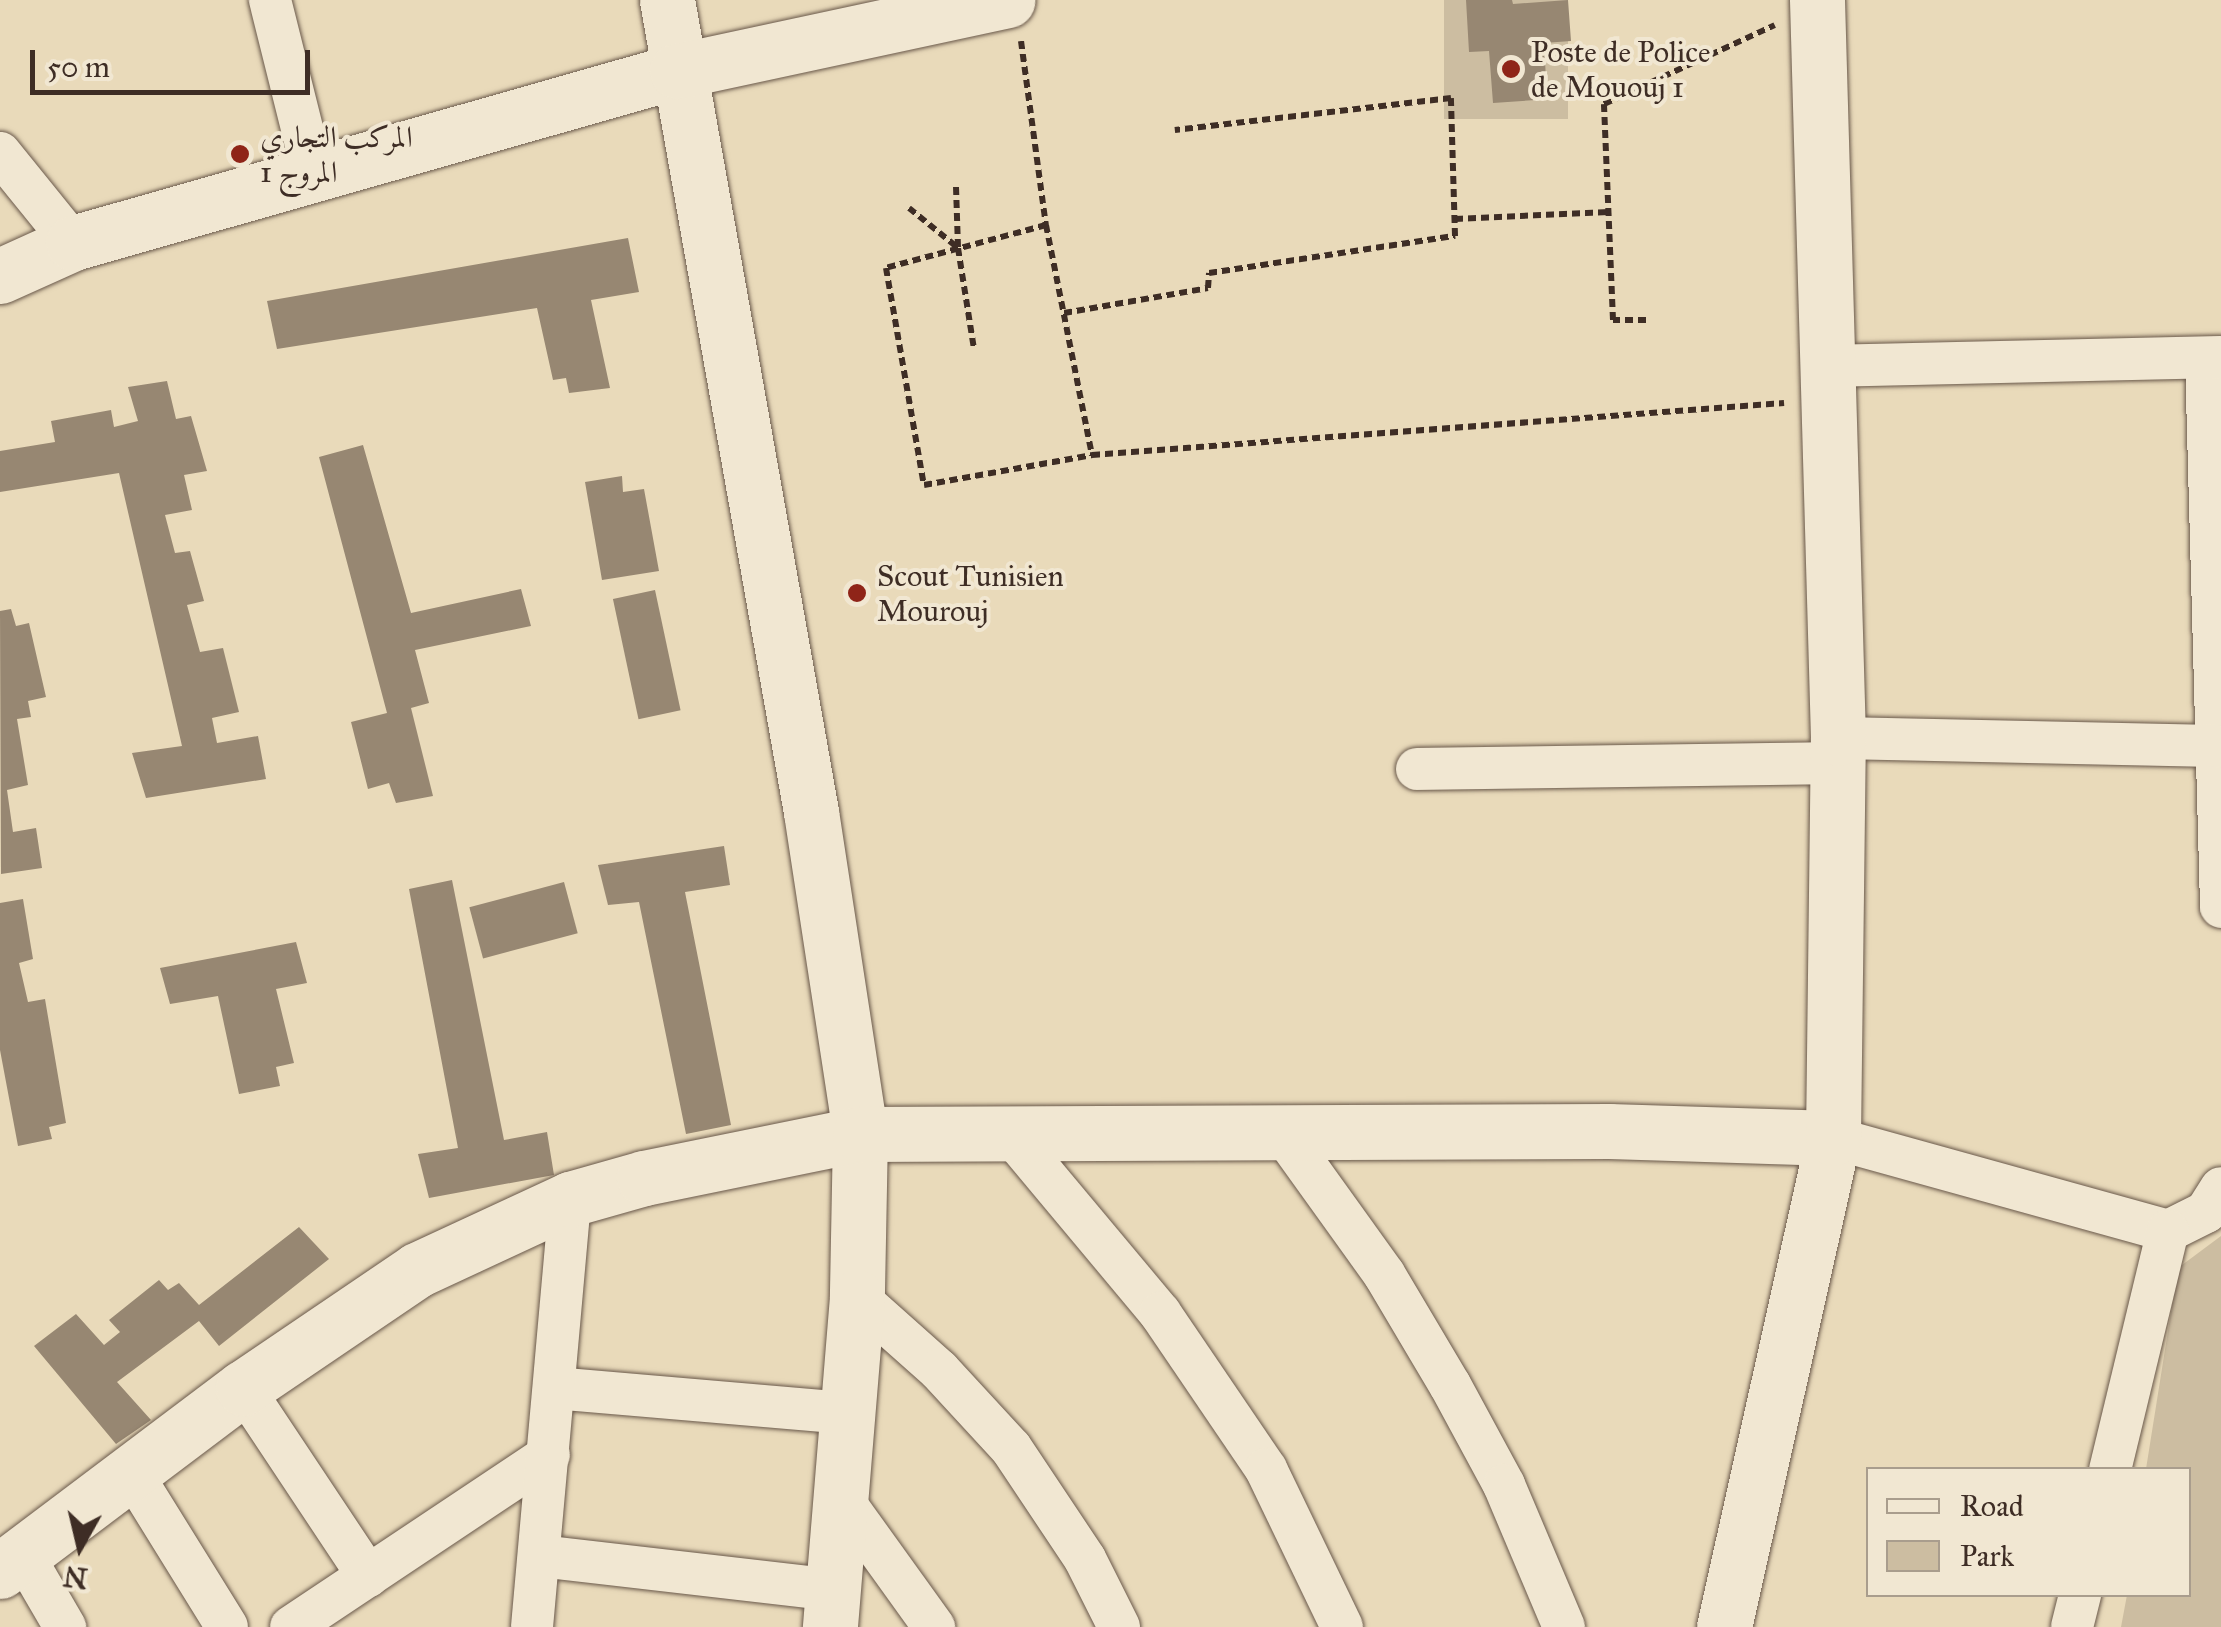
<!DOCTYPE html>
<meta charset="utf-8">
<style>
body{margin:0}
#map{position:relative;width:2221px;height:1627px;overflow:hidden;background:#e9daba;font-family:"IM FELL Great Primer",Amiri,serif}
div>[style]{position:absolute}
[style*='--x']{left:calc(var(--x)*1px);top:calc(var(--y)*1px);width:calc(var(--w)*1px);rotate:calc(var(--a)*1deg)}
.green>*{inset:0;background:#ccbda1;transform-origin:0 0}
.building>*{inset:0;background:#978772;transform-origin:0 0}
.path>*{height:6px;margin-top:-3px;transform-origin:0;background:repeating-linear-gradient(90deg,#3e2d25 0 8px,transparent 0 13px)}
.roads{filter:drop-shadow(0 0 2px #69584a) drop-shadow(0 0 2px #69584a)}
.street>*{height:42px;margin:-21px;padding:0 21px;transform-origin:21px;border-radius:21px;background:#f1e7d2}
.secondary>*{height:55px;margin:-27.5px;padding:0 27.5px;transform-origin:27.5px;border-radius:27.5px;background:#f1e7d2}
.dots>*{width:28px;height:28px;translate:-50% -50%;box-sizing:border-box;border:5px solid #f1e7d2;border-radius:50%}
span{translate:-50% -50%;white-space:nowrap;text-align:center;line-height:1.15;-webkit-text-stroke:8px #f1e7d2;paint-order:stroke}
.poi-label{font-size:30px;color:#3e2d25}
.left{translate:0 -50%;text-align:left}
.legend{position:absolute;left:1866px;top:1467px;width:325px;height:130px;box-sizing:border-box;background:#f1e7d2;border:2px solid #a99d8d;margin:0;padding:12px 18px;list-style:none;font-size:30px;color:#3e2d25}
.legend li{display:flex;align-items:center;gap:20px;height:50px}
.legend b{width:50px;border:2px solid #a99d8d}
.north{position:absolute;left:30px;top:1497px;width:100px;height:100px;-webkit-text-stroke:8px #f1e7d2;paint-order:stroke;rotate:188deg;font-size:28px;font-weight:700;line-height:40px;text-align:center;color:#3e2d25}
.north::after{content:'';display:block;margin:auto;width:35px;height:45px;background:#3e2d25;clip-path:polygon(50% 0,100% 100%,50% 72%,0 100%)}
.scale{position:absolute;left:30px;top:50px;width:280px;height:45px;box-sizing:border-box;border:5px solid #3e2d25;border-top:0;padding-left:12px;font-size:30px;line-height:35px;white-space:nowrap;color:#3e2d25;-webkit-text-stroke:8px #f1e7d2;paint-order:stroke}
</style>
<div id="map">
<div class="green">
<i style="left:1444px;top:0;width:124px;height:119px"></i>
<i style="clip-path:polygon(2221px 1236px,2221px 1627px,2121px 1627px,2127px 1595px,2188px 1594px,2188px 1470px,2146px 1469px,2178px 1268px)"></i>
</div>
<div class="building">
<i style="clip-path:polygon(1466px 0,1512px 0,1513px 4px,1568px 0,1571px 41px,1544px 43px,1546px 79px,1534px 80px,1535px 100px,1493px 103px,1489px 51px,1469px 52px)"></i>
<i style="clip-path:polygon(628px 238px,639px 292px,591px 300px,610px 388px,569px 393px,566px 378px,553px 380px,537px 308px,277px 349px,267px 301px)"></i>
<i style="clip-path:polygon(167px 381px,176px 419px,191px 416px,207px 471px,184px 475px,192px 510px,165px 515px,175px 553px,190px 551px,204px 601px,187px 605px,200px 652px,223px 648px,239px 712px,212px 718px,217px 743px,258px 736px,266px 779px,146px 798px,132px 753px,182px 746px,119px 473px,0 492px,0 451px,55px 442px,51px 421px,111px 410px,114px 427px,138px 421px,128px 387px)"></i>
<i style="clip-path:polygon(363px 445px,411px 613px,521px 589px,531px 626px,415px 650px,429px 703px,411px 708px,433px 796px,396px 803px,389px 783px,368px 789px,351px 722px,387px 713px,319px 457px)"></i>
<i style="clip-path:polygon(622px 476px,623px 492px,644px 489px,659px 571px,602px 580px,585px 482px)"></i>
<i style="left:655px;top:590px;width:123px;height:43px;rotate:78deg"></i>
<i style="clip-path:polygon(11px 609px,16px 626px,29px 623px,46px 697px,28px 701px,31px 717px,17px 719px,28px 785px,7px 790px,13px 832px,36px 828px,42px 868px,1px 874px,0 611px)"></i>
<i style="clip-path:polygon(724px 846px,730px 885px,685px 892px,731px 1125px,686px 1134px,639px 902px,608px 905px,598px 865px)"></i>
<i style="clip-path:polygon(452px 880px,504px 1140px,547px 1132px,554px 1175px,429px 1198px,418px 1154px,458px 1148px,409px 889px)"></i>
<i style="left:564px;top:882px;width:53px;height:98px;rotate:75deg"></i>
<i style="clip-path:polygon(23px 899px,33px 959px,19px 963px,28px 1002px,45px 999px,66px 1123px,49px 1127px,52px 1139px,18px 1146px,0 1050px,0 903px)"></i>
<i style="clip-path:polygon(296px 942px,307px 983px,276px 989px,294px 1063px,276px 1067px,280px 1086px,239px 1094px,218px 996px,170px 1004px,160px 968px)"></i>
<i style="clip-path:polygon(299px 1227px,329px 1259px,219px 1346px,199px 1321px,117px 1382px,151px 1420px,116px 1444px,34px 1346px,76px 1314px,104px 1345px,120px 1332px,109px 1320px,159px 1280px,168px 1290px,179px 1283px,199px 1305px)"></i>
</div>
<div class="path">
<i style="--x:1021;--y:41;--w:186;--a:82.3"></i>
<i style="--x:1046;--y:225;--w:166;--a:165"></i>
<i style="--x:886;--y:268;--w:220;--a:80.1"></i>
<i style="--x:924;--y:485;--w:171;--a:-10.1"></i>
<i style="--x:1092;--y:455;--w:694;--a:-4.3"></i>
<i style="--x:956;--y:187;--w:61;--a:88.1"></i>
<i style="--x:958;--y:248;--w:102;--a:81"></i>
<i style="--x:909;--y:208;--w:62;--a:39.1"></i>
<i style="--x:1455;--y:219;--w:154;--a:-2.6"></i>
<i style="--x:1046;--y:225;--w:235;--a:78.7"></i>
<i style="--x:1064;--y:313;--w:146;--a:-9.8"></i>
<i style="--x:1208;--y:288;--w:15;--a:-86"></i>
<i style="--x:1209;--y:273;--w:249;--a:-8.6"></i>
<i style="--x:1455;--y:236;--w:138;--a:-91.7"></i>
<i style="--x:1451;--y:98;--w:278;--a:173.4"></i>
<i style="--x:1646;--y:320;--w:33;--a:180"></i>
<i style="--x:1613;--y:320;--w:216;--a:-92.4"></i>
<i style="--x:1604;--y:104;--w:188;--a:-24.8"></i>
</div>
<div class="roads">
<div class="street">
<i style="--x:270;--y:0;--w:178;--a:76"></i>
<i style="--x:0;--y:153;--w:116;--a:51"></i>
<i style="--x:2206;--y:358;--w:549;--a:88.43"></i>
<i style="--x:1824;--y:366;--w:397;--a:-1.3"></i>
<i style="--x:1838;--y:738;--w:380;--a:1.2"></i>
<i style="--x:1417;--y:769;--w:421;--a:-0.8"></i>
<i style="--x:1007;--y:1130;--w:239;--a:50.1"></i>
<i style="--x:1160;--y:1313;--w:189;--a:55.8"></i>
<i style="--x:1266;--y:1469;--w:175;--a:64.3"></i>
<i style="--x:1282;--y:1132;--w:175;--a:54.3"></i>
<i style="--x:1384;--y:1274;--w:129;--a:59.3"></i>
<i style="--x:1450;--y:1385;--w:114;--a:61.6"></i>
<i style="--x:1504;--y:1485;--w:154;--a:67.1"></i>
<i style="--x:1833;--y:1138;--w:348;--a:15.5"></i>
<i style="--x:2168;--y:1231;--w:42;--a:-26.6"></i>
<i style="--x:2206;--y:1212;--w:28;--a:-58"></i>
<i style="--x:857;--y:1297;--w:110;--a:41.7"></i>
<i style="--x:939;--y:1370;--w:106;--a:47.3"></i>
<i style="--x:1011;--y:1448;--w:133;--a:56.3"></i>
<i style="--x:1085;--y:1559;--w:76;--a:63.4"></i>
<i style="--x:243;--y:1388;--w:226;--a:56.4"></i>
<i style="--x:554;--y:1388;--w:294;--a:4.9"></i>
<i style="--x:2110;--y:1470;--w:246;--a:-76.4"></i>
<i style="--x:131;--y:1472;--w:182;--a:58.2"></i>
<i style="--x:842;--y:1499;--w:158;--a:54.3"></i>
<i style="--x:22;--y:1553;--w:86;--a:59.8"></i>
<i style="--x:540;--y:1556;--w:296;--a:6.6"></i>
<i style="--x:291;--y:1627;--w:310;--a:-33.7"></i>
<i style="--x:532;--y:1627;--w:430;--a:-84.9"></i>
<i style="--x:2072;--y:1627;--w:34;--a:-76"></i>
</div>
<div class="secondary">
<i style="--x:667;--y:0;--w:825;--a:79.94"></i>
<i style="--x:811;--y:812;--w:326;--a:81.3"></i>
<i style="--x:860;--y:1134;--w:163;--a:91.1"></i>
<i style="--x:857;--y:1297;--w:331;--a:94.7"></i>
<i style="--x:0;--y:276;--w:80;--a:-24.3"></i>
<i style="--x:73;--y:243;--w:628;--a:-15.9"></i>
<i style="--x:677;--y:71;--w:338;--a:-12.1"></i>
<i style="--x:0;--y:1571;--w:304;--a:-37"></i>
<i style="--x:243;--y:1388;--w:210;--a:-34.1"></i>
<i style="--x:417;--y:1270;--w:169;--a:-24.9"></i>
<i style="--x:570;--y:1199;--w:77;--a:-15.8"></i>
<i style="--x:644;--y:1178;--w:220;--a:-11.5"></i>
<i style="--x:860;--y:1134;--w:749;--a:-0.23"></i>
<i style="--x:1609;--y:1131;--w:224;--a:1.8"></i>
<i style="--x:1724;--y:1627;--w:501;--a:-77.43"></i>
<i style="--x:1833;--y:1138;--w:400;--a:-89.3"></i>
<i style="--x:1838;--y:738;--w:738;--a:-91.63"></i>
</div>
</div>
<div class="dots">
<i style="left:1511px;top:69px;background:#8f2418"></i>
<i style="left:240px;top:154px;background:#8f2418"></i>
<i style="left:857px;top:593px;background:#8f2418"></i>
</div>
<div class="poi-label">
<span class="left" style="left:1531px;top:69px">Poste de Police<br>de Mououj 1</span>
<span class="left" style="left:260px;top:154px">المركب التجاري<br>المروج 1</span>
<span class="left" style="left:877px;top:593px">Scout Tunisien<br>Mourouj</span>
</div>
<ul class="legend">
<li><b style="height:12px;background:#f1e7d2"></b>Road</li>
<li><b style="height:28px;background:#ccbda1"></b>Park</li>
</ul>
<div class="north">N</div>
<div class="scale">50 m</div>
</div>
